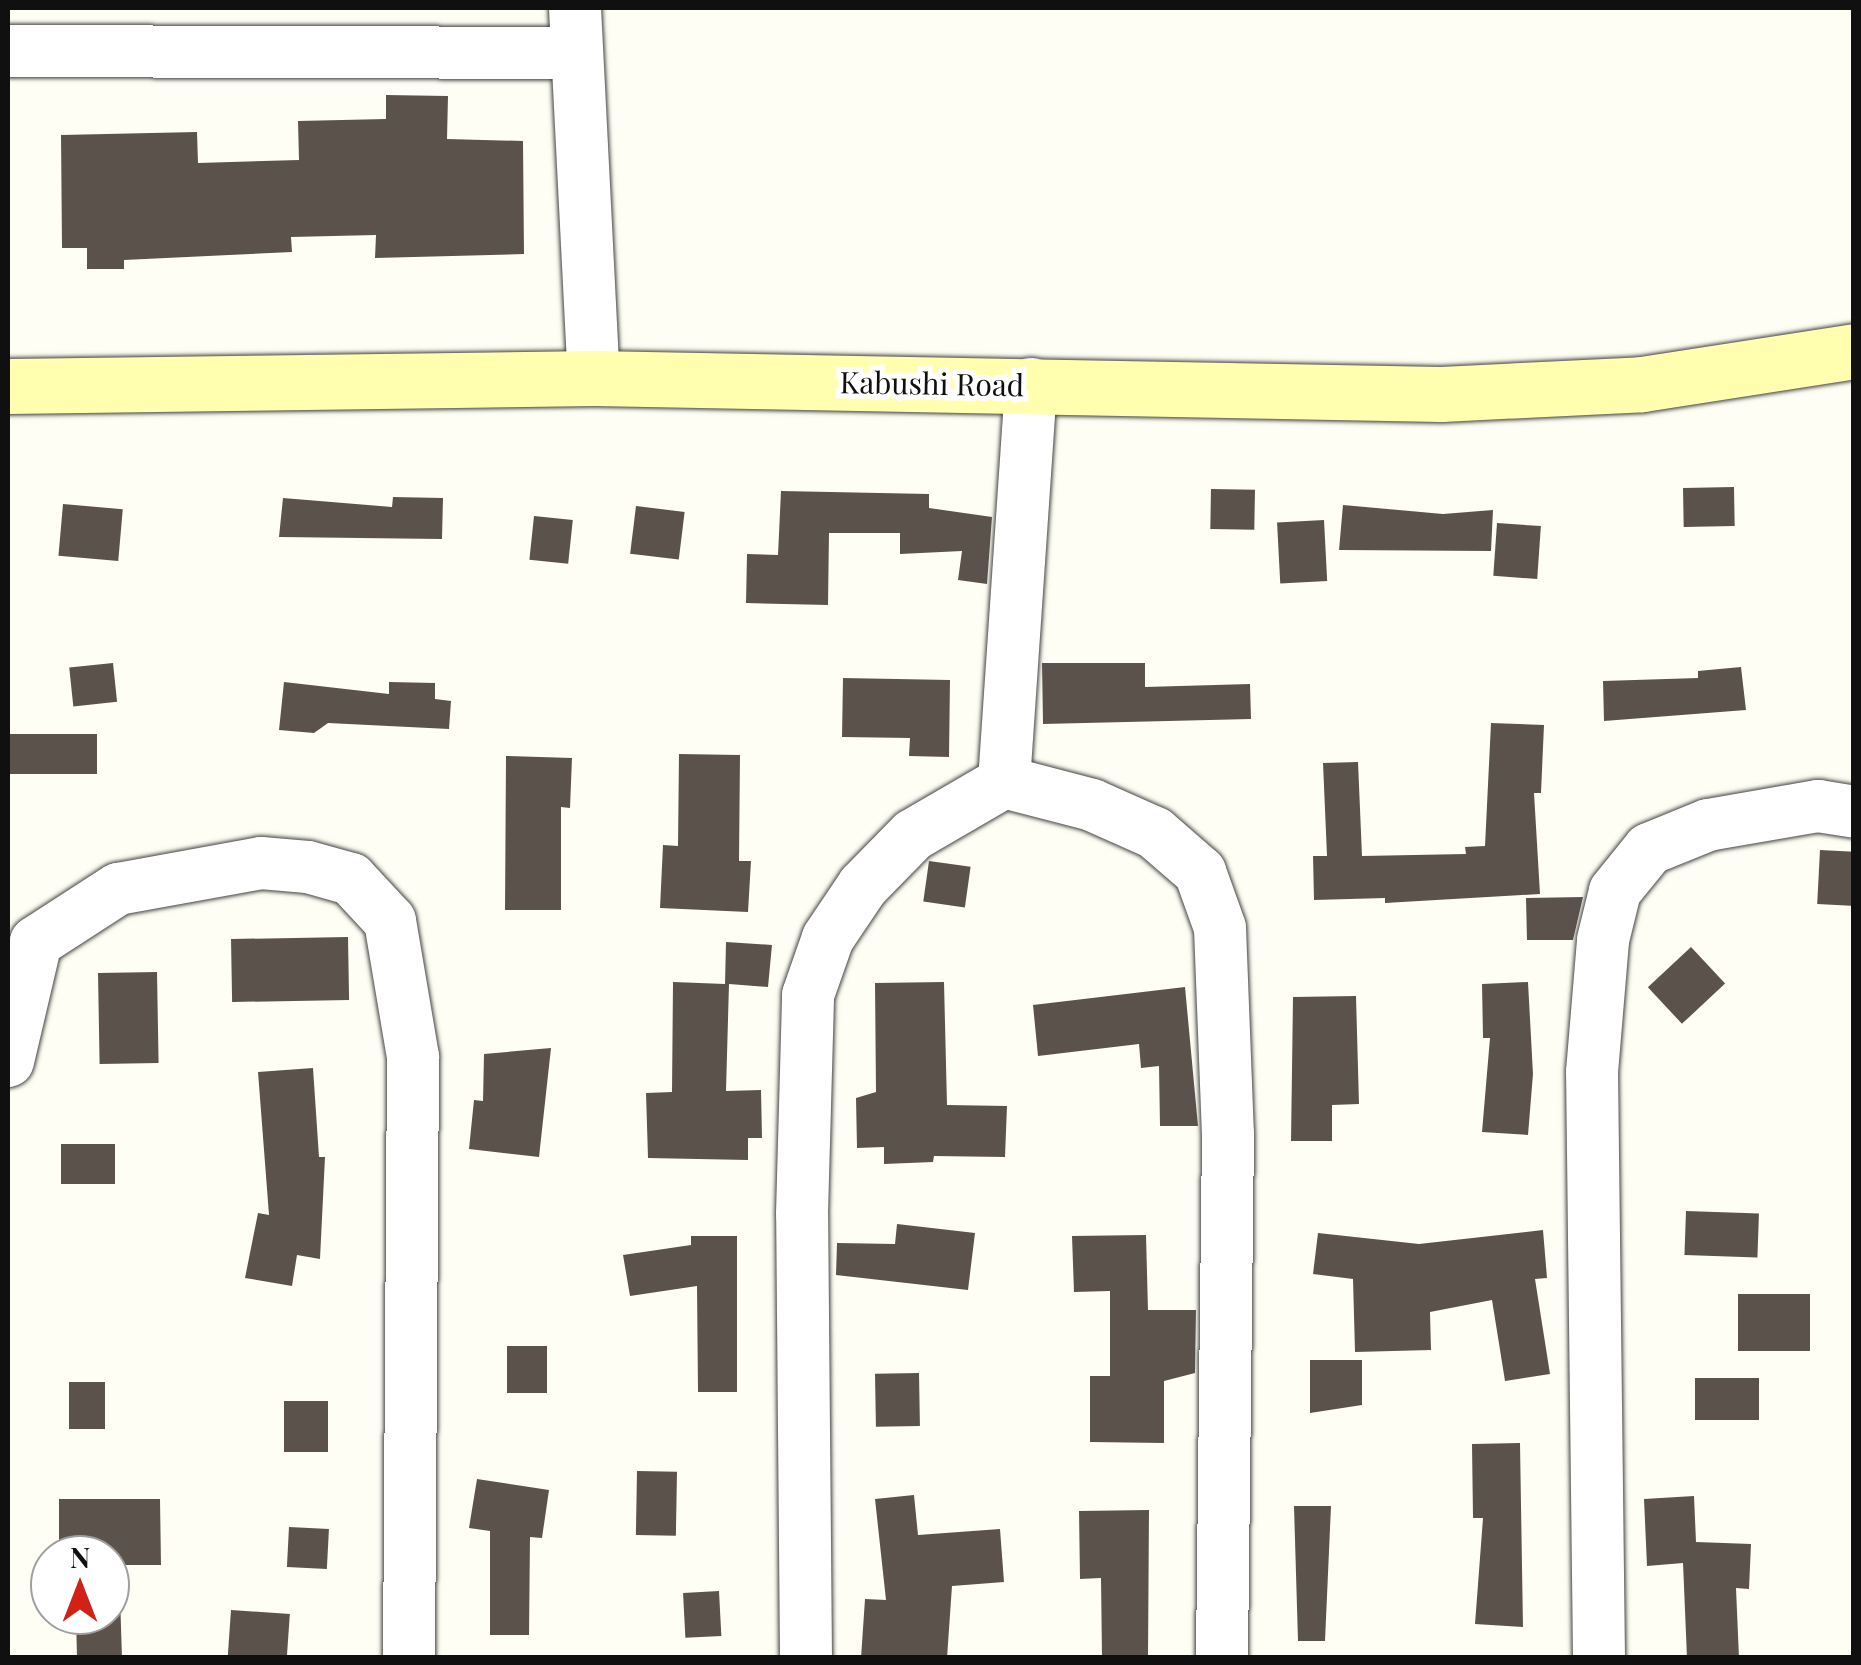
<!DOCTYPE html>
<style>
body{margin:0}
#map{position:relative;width:1861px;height:1665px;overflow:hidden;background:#fffef4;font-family:"Playfair Display",serif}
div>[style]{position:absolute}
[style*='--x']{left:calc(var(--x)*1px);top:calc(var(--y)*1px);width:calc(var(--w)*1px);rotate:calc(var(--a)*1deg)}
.building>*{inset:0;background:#5b534b;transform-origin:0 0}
.roads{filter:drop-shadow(0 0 2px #434343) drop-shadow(0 0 2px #434343)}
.minor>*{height:52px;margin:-26px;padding:0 26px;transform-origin:26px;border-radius:26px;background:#fff}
.secondary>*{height:55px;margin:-27.5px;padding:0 27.5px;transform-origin:27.5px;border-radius:27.5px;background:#ffffaf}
span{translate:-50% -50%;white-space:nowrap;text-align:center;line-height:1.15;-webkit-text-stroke:10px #fff;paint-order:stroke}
.street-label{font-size:30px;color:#101010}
.frame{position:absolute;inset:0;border:10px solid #101010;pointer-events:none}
.north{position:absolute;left:30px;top:1535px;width:100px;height:100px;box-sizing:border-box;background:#fff;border:2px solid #9f9f9f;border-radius:50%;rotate:0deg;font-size:28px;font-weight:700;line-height:40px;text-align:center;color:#101010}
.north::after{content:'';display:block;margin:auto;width:35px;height:45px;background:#d22217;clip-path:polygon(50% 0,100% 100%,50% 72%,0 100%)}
</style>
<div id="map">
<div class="building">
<i style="clip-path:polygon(386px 95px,448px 96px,447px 139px,523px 141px,524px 254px,375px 258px,376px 235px,291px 237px,292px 252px,124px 260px,124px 269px,87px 269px,87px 248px,62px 248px,61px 135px,197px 132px,198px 163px,299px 160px,298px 121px,386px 119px)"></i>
<i style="left:1734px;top:487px;width:39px;height:51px;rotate:89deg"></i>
<i style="left:1211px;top:489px;width:44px;height:40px;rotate:1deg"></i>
<i style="clip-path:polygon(781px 491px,929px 494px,929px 508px,992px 517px,987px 584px,958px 580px,962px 551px,900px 554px,900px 533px,829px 533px,828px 605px,746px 603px,747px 554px,778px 555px)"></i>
<i style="clip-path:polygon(393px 497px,443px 498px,442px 539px,279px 537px,283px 498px,392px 507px)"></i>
<i style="left:63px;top:504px;width:60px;height:52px;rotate:5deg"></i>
<i style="clip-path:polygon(1343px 505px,1443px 514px,1493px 510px,1491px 551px,1339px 550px)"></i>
<i style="left:636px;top:506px;width:49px;height:48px;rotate:7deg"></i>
<i style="left:534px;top:516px;width:39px;height:44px;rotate:6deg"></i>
<i style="left:1324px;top:520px;width:61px;height:47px;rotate:87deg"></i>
<i style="left:1497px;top:523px;width:44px;height:53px;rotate:4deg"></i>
<i style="left:113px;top:663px;width:39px;height:44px;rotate:84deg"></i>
<i style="clip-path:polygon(1042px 663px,1145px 663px,1145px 687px,1250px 684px,1251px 719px,1043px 724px)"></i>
<i style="clip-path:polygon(1741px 667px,1746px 710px,1604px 721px,1603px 681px,1698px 678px,1698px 671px)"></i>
<i style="clip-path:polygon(843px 678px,950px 680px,949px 757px,909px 756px,910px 738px,842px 737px)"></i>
<i style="clip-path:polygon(284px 682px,389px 694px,389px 682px,435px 683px,435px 699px,451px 701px,449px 729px,328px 723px,314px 733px,279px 730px)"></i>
<i style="clip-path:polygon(1491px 723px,1544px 725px,1541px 793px,1534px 793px,1540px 894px,1385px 903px,1385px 898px,1314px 900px,1313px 856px,1327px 856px,1323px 763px,1358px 762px,1362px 856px,1466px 854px,1465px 847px,1485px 846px)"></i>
<i style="left:97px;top:734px;width:40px;height:89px;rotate:90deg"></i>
<i style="clip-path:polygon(679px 754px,740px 755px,739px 861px,751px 861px,748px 912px,660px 908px,663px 845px,678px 846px)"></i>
<i style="clip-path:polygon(506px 756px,572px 758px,570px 808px,561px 807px,561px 910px,505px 910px)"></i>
<i style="left:1820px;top:850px;width:34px;height:54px;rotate:3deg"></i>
<i style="left:929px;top:861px;width:42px;height:41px;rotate:8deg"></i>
<i style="clip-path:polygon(1583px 897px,1573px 940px,1527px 940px,1526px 898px)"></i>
<i style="left:348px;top:937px;width:63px;height:117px;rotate:89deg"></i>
<i style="clip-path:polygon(726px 942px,772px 945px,768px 987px,729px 984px,726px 1091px,761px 1090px,762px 1138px,748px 1138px,748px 1160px,648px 1158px,646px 1093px,672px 1092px,673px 982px,725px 984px)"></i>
<i style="left:1691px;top:947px;width:50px;height:59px;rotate:47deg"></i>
<i style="left:157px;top:972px;width:91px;height:59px;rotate:89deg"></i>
<i style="clip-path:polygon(944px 982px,947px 1105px,1007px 1106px,1005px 1157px,934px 1156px,933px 1162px,884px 1164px,884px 1147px,857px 1148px,856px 1098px,876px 1092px,875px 983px)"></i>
<i style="clip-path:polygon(1528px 982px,1533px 1074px,1528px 1135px,1482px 1132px,1490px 1038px,1483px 1038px,1482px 984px)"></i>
<i style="clip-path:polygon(1185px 987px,1198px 1126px,1160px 1126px,1159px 1066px,1141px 1068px,1139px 1044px,1038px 1056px,1033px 1005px)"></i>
<i style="clip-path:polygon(1356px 996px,1359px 1104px,1332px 1105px,1332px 1141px,1291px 1141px,1293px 997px)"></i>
<i style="clip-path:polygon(551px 1048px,539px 1157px,469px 1149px,474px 1100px,483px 1101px,484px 1054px)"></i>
<i style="clip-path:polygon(313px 1068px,319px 1157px,325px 1157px,320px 1259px,297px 1255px,292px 1286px,245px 1278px,258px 1213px,269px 1215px,258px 1072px)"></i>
<i style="left:61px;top:1144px;width:54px;height:40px"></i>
<i style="left:1686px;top:1211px;width:73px;height:44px;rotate:2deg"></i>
<i style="clip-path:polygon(897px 1224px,975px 1233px,968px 1290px,836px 1275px,837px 1243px,895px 1244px)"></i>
<i style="clip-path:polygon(1543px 1230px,1547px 1278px,1535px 1279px,1550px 1374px,1505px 1381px,1492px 1300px,1430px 1312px,1431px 1350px,1355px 1352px,1353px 1279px,1313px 1274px,1318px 1233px,1419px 1244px)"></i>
<i style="clip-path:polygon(1146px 1235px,1148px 1310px,1196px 1310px,1195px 1373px,1164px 1381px,1164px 1443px,1090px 1442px,1090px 1376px,1110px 1376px,1110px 1291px,1074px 1292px,1072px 1236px)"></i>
<i style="clip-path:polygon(691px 1236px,737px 1236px,737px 1392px,698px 1392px,697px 1286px,630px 1296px,623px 1255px,691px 1245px)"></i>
<i style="left:1738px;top:1294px;width:72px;height:57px"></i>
<i style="left:547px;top:1346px;width:47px;height:40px;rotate:90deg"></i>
<i style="clip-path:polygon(1310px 1360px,1362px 1360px,1362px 1405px,1310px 1413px)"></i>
<i style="left:919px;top:1373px;width:53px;height:44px;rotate:89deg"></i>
<i style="left:1695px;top:1378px;width:64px;height:42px"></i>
<i style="left:69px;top:1382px;width:36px;height:47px"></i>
<i style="left:284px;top:1401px;width:44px;height:51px"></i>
<i style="clip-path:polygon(1520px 1443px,1523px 1627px,1475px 1624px,1483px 1518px,1473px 1518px,1472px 1444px)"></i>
<i style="left:637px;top:1471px;width:40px;height:64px;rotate:1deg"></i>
<i style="clip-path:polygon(477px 1479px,549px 1490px,542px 1538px,530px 1537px,529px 1635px,490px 1635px,490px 1531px,469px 1528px)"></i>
<i style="clip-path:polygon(914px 1495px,918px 1535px,1000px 1529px,1004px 1582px,952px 1586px,947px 1658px,861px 1658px,865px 1599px,886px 1600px,875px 1499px)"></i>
<i style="clip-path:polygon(1694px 1496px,1696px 1542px,1751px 1544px,1749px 1589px,1736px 1588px,1739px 1658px,1687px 1658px,1683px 1563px,1647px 1566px,1644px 1499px)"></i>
<i style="clip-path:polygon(59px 1499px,160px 1499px,161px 1565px,119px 1565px,122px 1658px,77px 1658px,76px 1615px,110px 1615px,110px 1555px,59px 1555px)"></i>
<i style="clip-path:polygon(1294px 1506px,1331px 1506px,1325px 1641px,1298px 1641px)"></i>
<i style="clip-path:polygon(1149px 1510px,1148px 1658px,1102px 1658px,1101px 1578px,1080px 1579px,1079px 1511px)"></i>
<i style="left:289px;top:1527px;width:40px;height:40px;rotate:3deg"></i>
<i style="left:719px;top:1591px;width:45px;height:36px;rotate:87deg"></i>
<i style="left:231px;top:1610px;width:59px;height:48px;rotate:4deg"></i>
</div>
<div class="roads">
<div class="minor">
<i style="--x:575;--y:8;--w:370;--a:87.1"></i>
<i style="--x:8;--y:51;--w:567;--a:0.2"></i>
<i style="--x:1004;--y:782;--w:399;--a:-86.1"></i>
<i style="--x:8;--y:1061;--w:122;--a:-76.8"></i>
<i style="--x:36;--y:942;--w:98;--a:-32.9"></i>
<i style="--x:118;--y:889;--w:145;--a:-10.3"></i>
<i style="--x:261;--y:863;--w:47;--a:4.9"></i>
<i style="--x:308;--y:867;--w:45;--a:15.6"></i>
<i style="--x:351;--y:879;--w:57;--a:47.1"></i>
<i style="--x:390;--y:921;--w:138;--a:80.4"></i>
<i style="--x:413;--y:1057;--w:601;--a:90.38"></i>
<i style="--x:806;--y:1658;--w:444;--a:-90.5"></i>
<i style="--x:802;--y:1214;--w:219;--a:-88.4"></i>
<i style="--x:808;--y:995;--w:60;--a:-70.7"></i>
<i style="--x:828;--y:938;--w:63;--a:-56.1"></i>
<i style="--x:863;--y:886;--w:71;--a:-45.6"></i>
<i style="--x:913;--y:835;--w:105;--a:-30.2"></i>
<i style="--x:1004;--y:782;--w:91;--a:14.6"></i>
<i style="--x:1092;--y:805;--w:69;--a:24"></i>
<i style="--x:1155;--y:833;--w:60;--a:40.9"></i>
<i style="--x:1200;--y:872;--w:59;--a:70.3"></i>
<i style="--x:1220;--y:928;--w:206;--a:87.8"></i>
<i style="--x:1228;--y:1134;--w:524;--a:90.66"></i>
<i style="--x:1599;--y:1658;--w:586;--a:-90.68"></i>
<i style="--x:1592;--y:1072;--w:132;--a:-85.2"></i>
<i style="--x:1603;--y:940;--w:50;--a:-76.2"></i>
<i style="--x:1615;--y:891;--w:54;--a:-51"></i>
<i style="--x:1649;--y:849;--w:64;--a:-22.1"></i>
<i style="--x:1708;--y:825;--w:112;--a:-9.8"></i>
<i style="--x:1818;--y:806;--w:36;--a:9"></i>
</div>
<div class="secondary">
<i style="--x:8;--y:386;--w:586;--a:-0.78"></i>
<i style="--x:594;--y:378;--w:847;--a:1.08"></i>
<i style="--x:1441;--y:394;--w:201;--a:-2.8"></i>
<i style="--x:1642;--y:384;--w:215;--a:-8.8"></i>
</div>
</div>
<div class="street-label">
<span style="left:932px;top:383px;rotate:1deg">Kabushi Road</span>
</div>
<div class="frame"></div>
<div class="north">N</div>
</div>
